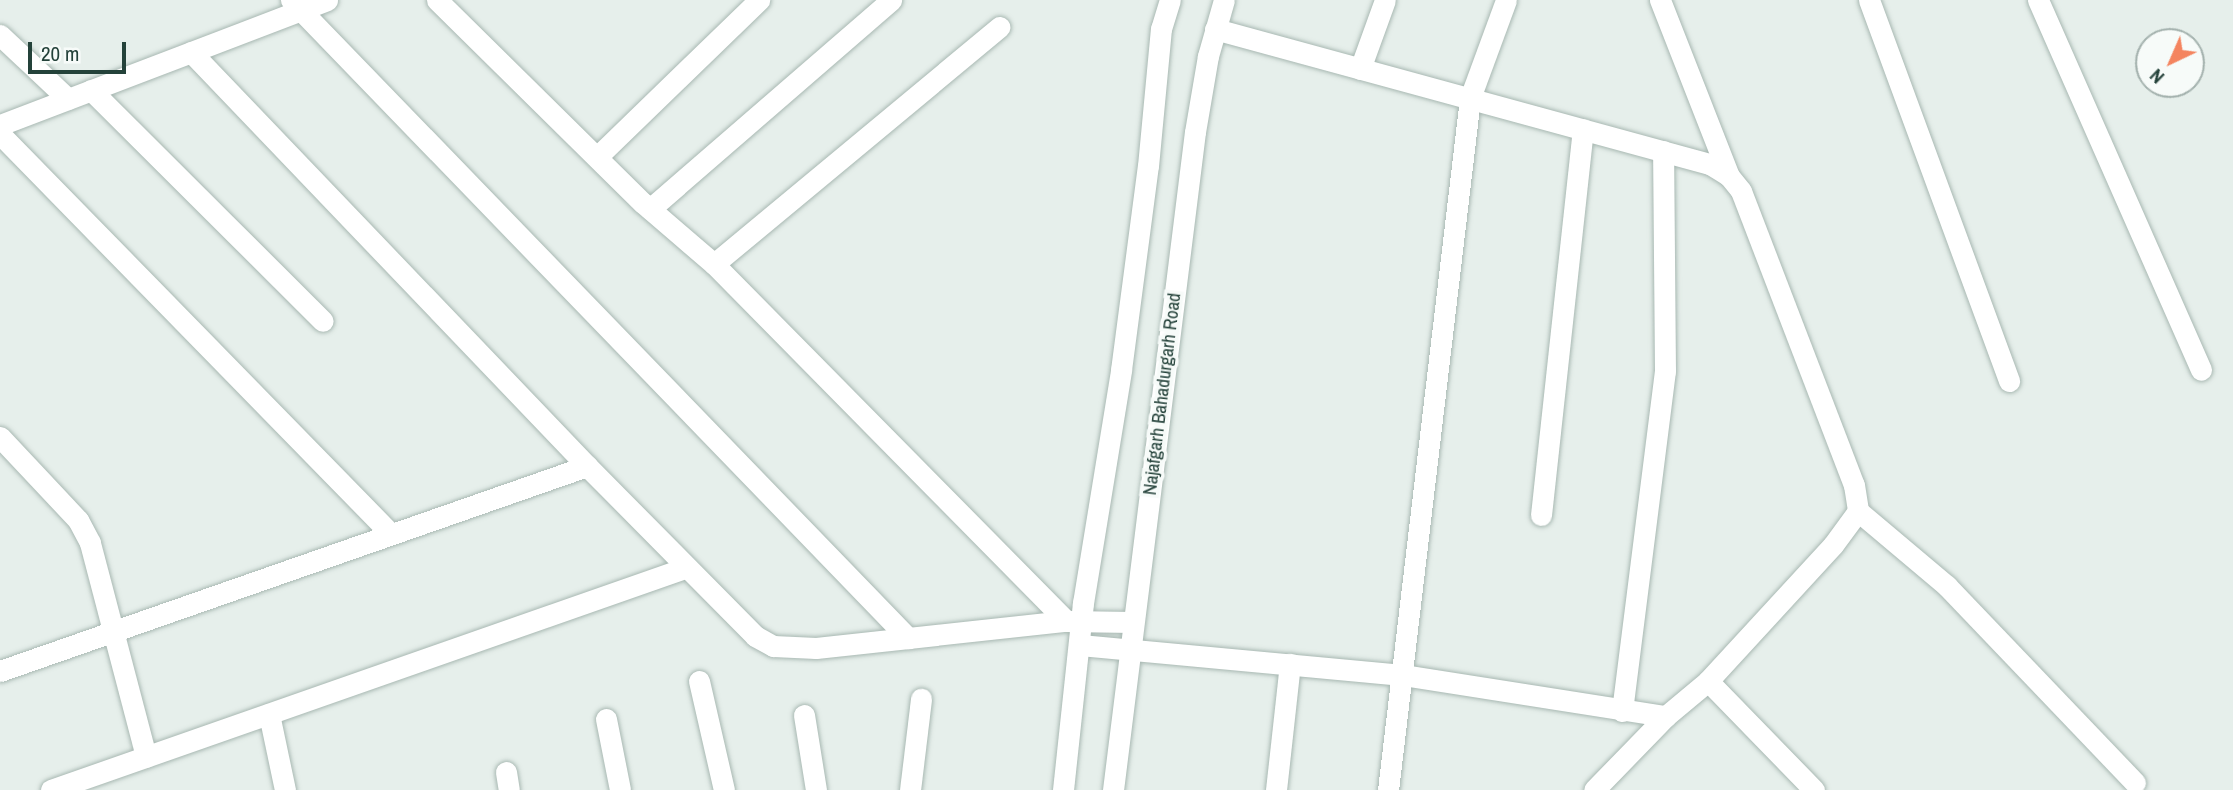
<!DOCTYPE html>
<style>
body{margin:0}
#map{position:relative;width:2233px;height:790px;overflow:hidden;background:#e6efeb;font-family:"Archivo Narrow",sans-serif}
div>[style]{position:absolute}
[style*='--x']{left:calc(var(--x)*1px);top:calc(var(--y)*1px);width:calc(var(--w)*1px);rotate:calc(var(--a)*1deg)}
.roads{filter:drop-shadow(0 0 2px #a8b8b2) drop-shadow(0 0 2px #a8b8b2)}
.street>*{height:21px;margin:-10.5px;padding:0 10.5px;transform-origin:10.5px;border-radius:10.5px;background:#fff}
.secondary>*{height:21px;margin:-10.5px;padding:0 10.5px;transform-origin:10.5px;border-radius:10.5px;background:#fff}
span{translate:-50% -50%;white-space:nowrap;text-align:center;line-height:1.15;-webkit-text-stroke:7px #f7fbf9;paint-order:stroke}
.street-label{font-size:19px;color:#24423a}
.north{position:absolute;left:2135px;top:28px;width:70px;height:70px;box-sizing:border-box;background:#f7fbf9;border:2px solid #a3b1ad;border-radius:50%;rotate:224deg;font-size:19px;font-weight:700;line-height:28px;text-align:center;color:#24423a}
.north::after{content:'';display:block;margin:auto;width:24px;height:32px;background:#f4845f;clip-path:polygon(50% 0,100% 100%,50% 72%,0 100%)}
.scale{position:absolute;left:28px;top:42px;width:98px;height:32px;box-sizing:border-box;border:4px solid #24423a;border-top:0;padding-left:9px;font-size:21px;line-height:24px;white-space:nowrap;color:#24423a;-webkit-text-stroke:5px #f7fbf9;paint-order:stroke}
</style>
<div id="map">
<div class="roads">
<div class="street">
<i style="--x:291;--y:0;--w:888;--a:45.96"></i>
<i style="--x:437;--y:0;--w:289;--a:44.6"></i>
<i style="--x:643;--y:203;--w:94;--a:40.7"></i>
<i style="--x:714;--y:264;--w:501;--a:45.4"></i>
<i style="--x:1660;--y:0;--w:189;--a:68.6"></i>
<i style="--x:1869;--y:0;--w:406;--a:69.8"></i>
<i style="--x:2038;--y:0;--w:404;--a:66.2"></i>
<i style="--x:1215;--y:29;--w:513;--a:15.26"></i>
<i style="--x:1710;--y:164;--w:22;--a:32"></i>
<i style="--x:1729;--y:176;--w:19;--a:51"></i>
<i style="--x:1741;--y:191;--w:315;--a:69"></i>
<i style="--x:1854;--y:485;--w:26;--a:81"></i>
<i style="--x:1858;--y:511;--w:42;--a:126.3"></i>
<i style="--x:1833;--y:545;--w:185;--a:132.6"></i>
<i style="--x:1708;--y:681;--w:55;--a:140.2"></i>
<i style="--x:1666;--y:716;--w:103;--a:134.2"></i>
<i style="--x:0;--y:35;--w:93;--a:43.3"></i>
<i style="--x:191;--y:52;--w:573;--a:46.27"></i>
<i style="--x:587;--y:466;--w:239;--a:45.3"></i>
<i style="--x:755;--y:636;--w:21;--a:29"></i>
<i style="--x:773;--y:646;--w:43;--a:2.7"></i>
<i style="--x:816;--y:648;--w:251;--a:-6.2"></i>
<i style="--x:1066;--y:621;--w:67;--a:0.9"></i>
<i style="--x:1360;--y:69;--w:73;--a:-70.1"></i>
<i style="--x:91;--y:90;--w:327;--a:44.9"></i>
<i style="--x:0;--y:125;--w:350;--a:-20.9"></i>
<i style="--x:0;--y:134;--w:559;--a:45.65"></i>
<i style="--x:597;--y:157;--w:226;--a:-44.1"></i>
<i style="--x:650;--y:209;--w:319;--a:-40.9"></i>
<i style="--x:714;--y:264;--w:371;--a:-39.7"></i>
<i style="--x:0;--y:437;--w:114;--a:46.8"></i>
<i style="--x:78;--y:520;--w:26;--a:62"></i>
<i style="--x:90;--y:543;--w:221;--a:75.3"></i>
<i style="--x:1858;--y:511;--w:116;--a:40.1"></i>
<i style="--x:1947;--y:586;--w:272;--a:46.3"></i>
<i style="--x:1541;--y:515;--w:388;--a:-83.8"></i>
<i style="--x:1080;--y:645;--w:324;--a:5.3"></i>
<i style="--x:1403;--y:675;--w:266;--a:8.9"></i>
<i style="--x:0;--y:671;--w:622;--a:-19.25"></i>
<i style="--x:699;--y:681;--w:112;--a:77.1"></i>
<i style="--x:1708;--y:681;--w:152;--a:45.8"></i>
<i style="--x:1622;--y:711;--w:343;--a:-82.8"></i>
<i style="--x:1665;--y:371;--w:220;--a:-90.5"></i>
<i style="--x:269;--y:714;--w:78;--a:78.1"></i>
<i style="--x:804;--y:715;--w:76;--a:80.9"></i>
<i style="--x:606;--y:719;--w:72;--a:78.8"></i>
<i style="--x:506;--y:772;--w:18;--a:81"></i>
<i style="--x:51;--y:790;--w:672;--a:-19.3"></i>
<i style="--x:910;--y:790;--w:92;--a:-83.1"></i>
<i style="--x:1276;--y:790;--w:127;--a:-83.7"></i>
<i style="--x:1388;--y:790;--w:697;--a:-83.24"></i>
<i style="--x:1470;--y:98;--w:104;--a:-69.8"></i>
</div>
<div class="secondary">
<i style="--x:1063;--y:790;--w:188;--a:-83.9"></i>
<i style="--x:1083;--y:603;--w:236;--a:-80.7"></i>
<i style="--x:1121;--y:370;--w:206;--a:-82.5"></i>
<i style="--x:1148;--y:166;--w:138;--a:-84.6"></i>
<i style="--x:1161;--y:29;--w:30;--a:-73"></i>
<i style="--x:1113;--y:790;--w:663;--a:-82.9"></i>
<i style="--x:1195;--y:132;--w:77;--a:-80.3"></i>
<i style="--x:1208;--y:56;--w:58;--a:-74.1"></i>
</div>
</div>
<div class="street-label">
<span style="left:1162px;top:394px;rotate:-83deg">Najafgarh Bahadurgarh Road</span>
</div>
<div class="north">N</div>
<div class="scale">20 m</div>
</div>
